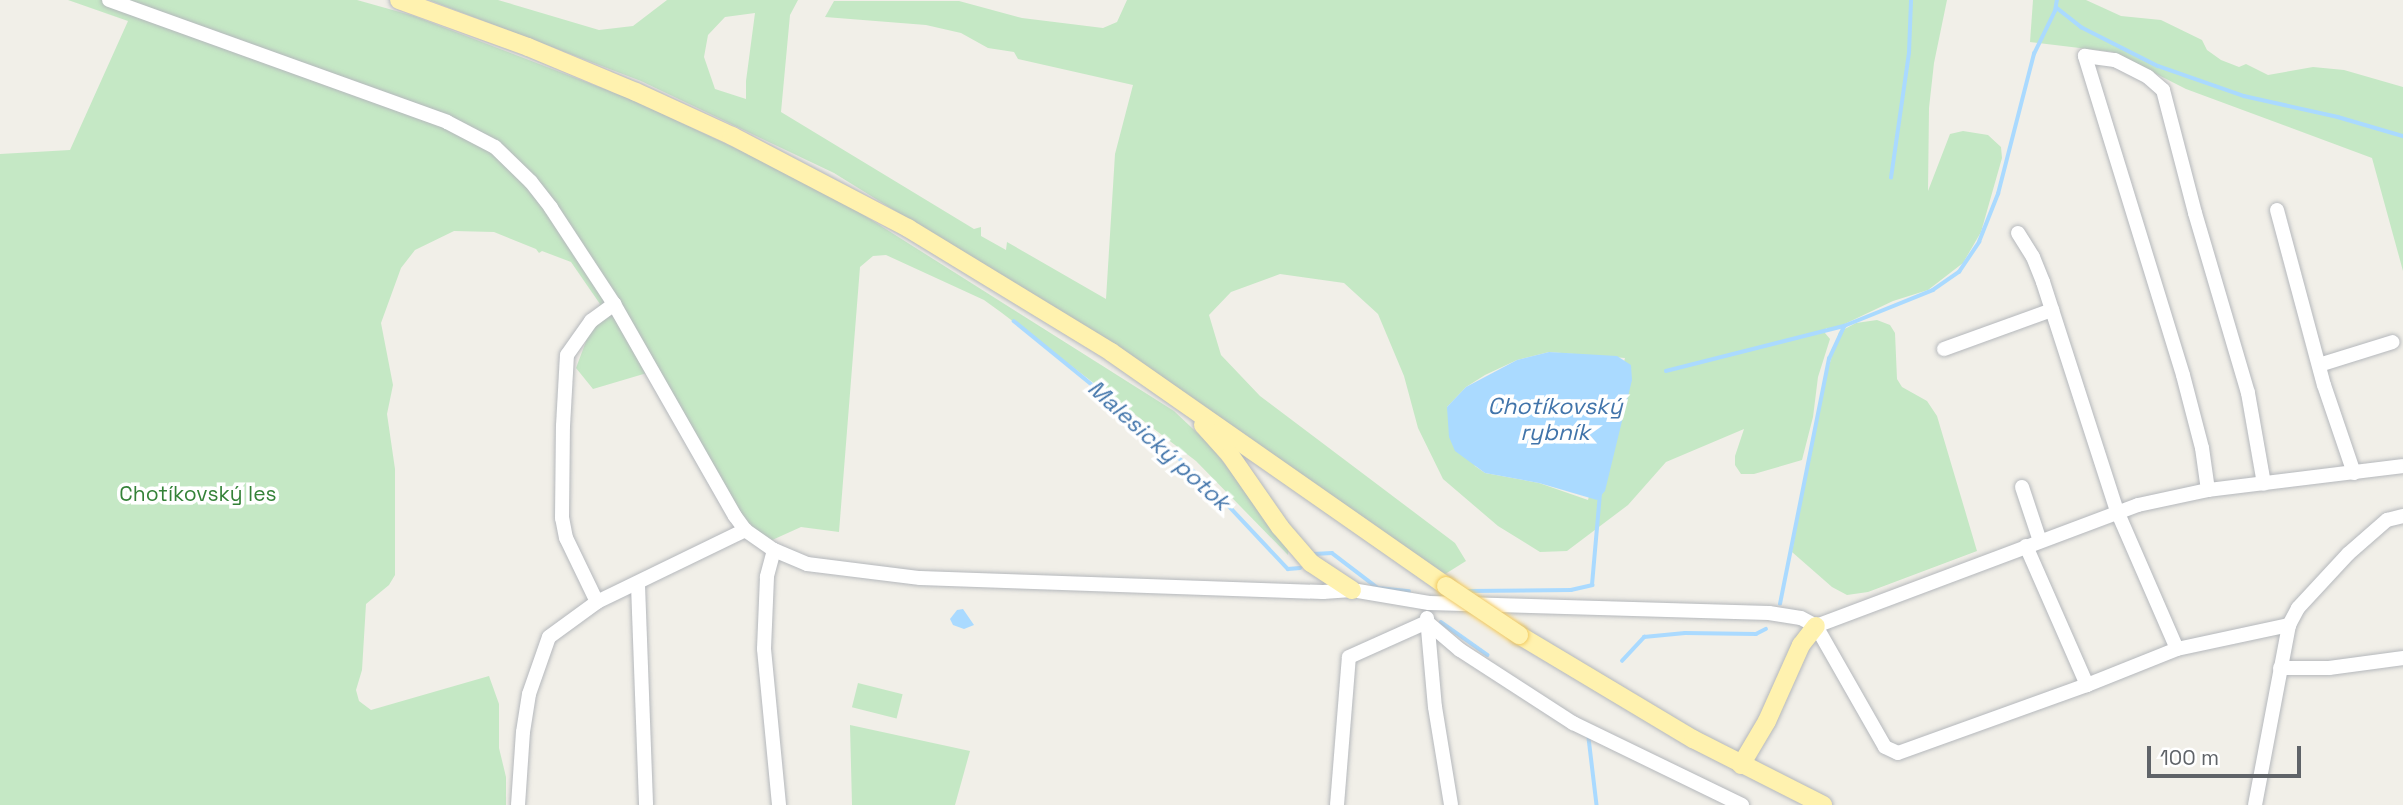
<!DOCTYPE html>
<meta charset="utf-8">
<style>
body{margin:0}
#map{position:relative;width:2403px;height:805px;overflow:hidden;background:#f1efe8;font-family:"Space Grotesk",sans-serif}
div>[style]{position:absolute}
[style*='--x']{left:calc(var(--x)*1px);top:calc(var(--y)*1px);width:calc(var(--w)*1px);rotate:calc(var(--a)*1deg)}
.green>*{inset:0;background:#c5e8c5;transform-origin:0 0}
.water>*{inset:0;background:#aadaff}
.stream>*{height:3.5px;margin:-1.75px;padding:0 1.75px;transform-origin:1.75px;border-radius:1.75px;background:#aadaff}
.roads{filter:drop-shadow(0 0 2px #b5b8bc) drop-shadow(0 0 2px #b5b8bc)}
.minor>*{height:14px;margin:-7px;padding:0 7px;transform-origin:7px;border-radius:7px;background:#fff}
.major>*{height:18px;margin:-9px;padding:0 9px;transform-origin:9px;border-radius:9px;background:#fff2af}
.bridges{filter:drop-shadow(0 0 2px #f2c960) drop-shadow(0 0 2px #f2c960)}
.major-bridge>*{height:18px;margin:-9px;padding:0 9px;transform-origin:9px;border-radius:9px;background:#fff2af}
span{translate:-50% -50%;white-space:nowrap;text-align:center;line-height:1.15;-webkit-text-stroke:7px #fff;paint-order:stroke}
.park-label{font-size:21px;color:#348238}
.water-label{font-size:23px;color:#4174aa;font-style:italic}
.scale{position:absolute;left:2147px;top:746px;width:154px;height:32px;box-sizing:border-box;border:4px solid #5f6368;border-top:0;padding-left:9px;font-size:21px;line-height:24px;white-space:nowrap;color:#5f6368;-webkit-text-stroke:5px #fff;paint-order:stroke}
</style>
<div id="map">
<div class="green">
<i style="clip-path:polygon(68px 0,357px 0,414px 16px,633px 100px,824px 190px,1174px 411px,1209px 444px,1289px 545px,1288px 555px,1196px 461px,1002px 313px,984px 300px,886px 255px,873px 256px,860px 267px,839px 532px,801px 527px,770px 541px,752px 529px,721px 486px,657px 370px,593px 389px,576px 368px,600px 304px,571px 262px,542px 251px,539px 253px,536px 249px,494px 232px,454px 231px,415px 250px,401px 268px,381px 323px,393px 385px,387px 414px,395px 469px,395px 575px,389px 585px,366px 604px,362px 670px,356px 690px,359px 701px,371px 710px,489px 676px,499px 704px,499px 748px,506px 777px,506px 805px,0 805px,0 154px,70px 150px,128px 21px)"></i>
<i style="clip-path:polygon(evenodd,429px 0,498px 0,599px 30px,633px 26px,667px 0,798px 0,790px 15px,781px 112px,974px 229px,981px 227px,981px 236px,1006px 250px,1007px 242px,1106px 299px,1115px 154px,1133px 85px,1018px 59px,1014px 52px,988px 48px,961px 33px,926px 25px,825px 17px,834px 1px,959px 1px,1022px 18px,1103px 28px,1117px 22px,1127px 0,1947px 0,1934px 63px,1929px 108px,1928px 191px,1950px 134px,1963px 131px,1988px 135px,2001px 147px,2002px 158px,1981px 232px,1963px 263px,1928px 290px,1893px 301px,1832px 330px,1826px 328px,1825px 333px,1830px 339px,1818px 377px,1813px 417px,1802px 460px,1754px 474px,1741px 474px,1735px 465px,1735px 456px,1744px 429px,1666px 462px,1628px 505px,1567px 551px,1540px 552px,1498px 526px,1443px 479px,1418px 428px,1404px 376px,1378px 314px,1344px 283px,1280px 274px,1231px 292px,1209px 315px,1221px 355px,1260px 396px,1455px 543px,1466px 561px,1442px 576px,1136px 360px,834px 173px,641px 81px,429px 0,755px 13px,746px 81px,746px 99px,715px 89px,704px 57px,708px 35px,725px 17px,755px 13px,429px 0,1549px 352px,1625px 358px,1588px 500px,1539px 483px,1485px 473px,1475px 466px,1447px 407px,1466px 387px,1485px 375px,1517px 360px,1549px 352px)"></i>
<i style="clip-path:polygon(2033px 0,2086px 0,2121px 16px,2161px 20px,2202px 40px,2207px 50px,2221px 60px,2239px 67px,2246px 64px,2268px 75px,2313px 67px,2344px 70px,2403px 87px,2403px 271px,2372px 158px,2186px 89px,2113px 52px,2030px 42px)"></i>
<i style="clip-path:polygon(1877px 320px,1890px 325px,1895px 333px,1897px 379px,1902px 387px,1927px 401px,1937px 416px,1977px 551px,1868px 592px,1847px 595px,1832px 587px,1792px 552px,1821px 393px,1839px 332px,1856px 323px)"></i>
<i style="left:858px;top:683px;width:46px;height:25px;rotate:14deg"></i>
<i style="clip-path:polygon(850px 725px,970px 751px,955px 805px,852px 805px)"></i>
</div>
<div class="water">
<i style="clip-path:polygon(1549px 352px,1617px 356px,1631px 365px,1632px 380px,1605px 491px,1597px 500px,1539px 483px,1485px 473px,1455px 451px,1449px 437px,1447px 407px,1466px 387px,1517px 360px)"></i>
<i style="clip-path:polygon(963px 609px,974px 625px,964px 629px,953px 625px,950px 619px,957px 610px)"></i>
</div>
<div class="stream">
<i style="--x:2057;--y:8;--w:31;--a:38"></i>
<i style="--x:2081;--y:27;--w:86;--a:26.9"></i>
<i style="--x:2158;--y:66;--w:91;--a:19.2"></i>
<i style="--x:2244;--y:96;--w:96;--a:12.6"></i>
<i style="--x:2338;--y:117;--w:68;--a:16.3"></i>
<i style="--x:1891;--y:178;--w:126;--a:-81.8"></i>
<i style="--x:1909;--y:53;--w:53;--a:-87.8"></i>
<i style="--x:1014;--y:321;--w:182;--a:39.2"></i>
<i style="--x:1155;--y:436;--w:77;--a:42.4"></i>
<i style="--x:1212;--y:488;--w:111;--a:46.8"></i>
<i style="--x:1288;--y:569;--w:12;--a:-5"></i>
<i style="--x:1666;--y:371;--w:184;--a:-14.2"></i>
<i style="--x:1844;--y:326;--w:96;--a:-22"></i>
<i style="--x:1933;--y:290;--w:32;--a:-35"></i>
<i style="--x:1959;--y:272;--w:36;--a:-56"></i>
<i style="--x:1979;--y:242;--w:52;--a:-68.4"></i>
<i style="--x:1998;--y:194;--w:145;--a:-75.6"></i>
<i style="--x:2034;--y:54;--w:48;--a:-64"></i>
<i style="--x:2055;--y:11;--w:11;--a:-80"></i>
<i style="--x:1314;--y:554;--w:18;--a:-3"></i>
<i style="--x:1332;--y:553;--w:58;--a:37.3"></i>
<i style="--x:1378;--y:588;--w:31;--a:6"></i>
<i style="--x:1467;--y:591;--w:104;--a:-0.6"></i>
<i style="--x:1571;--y:590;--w:22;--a:-13"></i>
<i style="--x:1592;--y:585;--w:92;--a:-85"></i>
<i style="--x:1780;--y:604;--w:250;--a:-78.7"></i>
<i style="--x:1829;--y:359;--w:35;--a:-65"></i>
<i style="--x:1441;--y:622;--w:57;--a:35.1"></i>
<i style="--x:1622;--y:661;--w:33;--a:-47"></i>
<i style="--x:1644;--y:637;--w:41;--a:-5.6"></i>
<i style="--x:1685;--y:633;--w:71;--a:0.8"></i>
<i style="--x:1756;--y:634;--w:11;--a:-27"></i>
<i style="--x:1589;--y:738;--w:67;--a:83.2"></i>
</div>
<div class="roads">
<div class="minor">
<i style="--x:109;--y:0;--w:359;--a:19.8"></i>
<i style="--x:447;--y:122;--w:54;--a:27.5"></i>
<i style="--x:495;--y:147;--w:50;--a:44.2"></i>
<i style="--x:531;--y:182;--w:33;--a:52"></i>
<i style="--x:551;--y:208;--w:115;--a:56.7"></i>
<i style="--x:614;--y:304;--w:244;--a:60.3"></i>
<i style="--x:735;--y:516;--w:17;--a:54"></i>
<i style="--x:745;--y:530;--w:35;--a:35"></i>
<i style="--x:774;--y:550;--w:36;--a:23"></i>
<i style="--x:807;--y:564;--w:114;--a:7.1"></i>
<i style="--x:920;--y:578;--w:403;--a:2"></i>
<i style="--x:1323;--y:592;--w:29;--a:-4"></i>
<i style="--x:1352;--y:590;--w:78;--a:9.6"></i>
<i style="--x:1429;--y:603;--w:340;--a:1.7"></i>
<i style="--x:1769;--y:613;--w:32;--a:9"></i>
<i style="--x:1801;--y:618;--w:17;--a:28"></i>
<i style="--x:1816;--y:626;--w:139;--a:60.3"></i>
<i style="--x:1885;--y:747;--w:14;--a:25"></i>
<i style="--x:1898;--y:753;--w:201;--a:-19.8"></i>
<i style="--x:2277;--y:210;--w:181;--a:75"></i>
<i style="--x:2324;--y:385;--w:93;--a:71.2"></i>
<i style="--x:2018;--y:233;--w:28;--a:58"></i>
<i style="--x:2033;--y:257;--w:27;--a:68"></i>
<i style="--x:2043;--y:282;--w:241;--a:72.1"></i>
<i style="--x:2117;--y:511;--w:150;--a:66.5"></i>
<i style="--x:1944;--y:349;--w:115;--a:-19.9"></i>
<i style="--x:2319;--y:365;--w:77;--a:-17.3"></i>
<i style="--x:2022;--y:487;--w:57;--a:71.6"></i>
<i style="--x:2208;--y:490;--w:42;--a:-98.1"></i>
<i style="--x:2202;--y:448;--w:75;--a:-104.6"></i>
<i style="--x:2183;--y:375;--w:334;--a:-107.1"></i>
<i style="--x:2085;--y:56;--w:30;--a:8"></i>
<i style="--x:2115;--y:60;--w:37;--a:27"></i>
<i style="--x:2148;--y:77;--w:20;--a:41"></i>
<i style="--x:2163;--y:90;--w:127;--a:75.4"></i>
<i style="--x:2195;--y:213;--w:188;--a:73.6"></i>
<i style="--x:2248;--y:393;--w:92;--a:80"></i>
<i style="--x:2026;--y:546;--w:152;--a:66.3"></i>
<i style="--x:2087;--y:685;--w:97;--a:-21.8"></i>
<i style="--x:2177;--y:649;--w:115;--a:-12.1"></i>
<i style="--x:774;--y:550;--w:28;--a:105"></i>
<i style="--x:767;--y:577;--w:72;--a:92.4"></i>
<i style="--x:764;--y:649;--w:157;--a:84.5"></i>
<i style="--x:638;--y:585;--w:220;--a:87.9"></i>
<i style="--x:597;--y:602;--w:71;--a:-115.8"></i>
<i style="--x:566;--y:538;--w:20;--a:-101"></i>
<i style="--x:562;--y:518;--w:92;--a:-89.4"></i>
<i style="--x:563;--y:426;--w:71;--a:-86.8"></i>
<i style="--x:567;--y:355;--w:42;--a:-54.8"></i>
<i style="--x:591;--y:321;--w:29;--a:-36"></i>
<i style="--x:1427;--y:618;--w:89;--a:84.9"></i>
<i style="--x:1435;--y:707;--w:99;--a:80.7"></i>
<i style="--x:1427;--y:622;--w:43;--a:40.3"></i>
<i style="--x:1460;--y:650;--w:135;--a:32.9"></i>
<i style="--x:1573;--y:723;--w:188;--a:25.9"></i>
<i style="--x:1816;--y:626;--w:344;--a:-20.6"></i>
<i style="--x:2138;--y:505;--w:72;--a:-12.1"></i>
<i style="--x:2208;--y:490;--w:196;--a:-7"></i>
<i style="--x:2280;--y:668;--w:49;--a:0"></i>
<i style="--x:2329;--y:668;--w:75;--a:-7.7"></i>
<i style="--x:518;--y:805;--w:73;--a:-86.1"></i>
<i style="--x:523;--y:732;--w:38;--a:-81"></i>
<i style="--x:529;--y:694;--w:60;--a:-70.7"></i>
<i style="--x:549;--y:637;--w:59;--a:-36.1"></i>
<i style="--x:597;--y:602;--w:165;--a:-25.9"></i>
<i style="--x:1337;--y:805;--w:148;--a:-85.4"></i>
<i style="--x:1349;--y:657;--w:85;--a:-24.2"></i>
<i style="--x:2255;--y:805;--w:183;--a:-79.3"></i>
<i style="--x:2289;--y:625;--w:19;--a:-62"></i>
<i style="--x:2298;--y:608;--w:74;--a:-47.2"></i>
<i style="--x:2348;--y:554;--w:52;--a:-41.1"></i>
<i style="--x:2387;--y:520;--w:16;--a:-14"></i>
</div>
<div class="major">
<i style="--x:399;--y:0;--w:137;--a:20"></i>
<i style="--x:528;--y:47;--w:117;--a:22.6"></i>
<i style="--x:636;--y:92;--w:106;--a:24.6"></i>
<i style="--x:732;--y:136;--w:199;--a:27.6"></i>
<i style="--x:908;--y:228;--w:238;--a:31.4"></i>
<i style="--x:1111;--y:352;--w:409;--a:34.9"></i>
<i style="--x:1203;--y:425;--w:40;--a:48"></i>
<i style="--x:1230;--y:455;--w:88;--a:55.2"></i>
<i style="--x:1280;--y:527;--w:48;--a:49.3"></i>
<i style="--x:1311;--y:563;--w:49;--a:33.4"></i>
<i style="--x:1519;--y:635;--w:203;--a:30.9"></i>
<i style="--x:1693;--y:739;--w:146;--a:26.9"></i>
<i style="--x:1741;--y:765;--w:51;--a:-59.4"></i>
<i style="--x:1767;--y:721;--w:83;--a:-65.9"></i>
<i style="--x:1801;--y:645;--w:24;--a:-52"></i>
</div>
</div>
<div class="bridges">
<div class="major-bridge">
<i style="--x:1446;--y:586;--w:88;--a:33.9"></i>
</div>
</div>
<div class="park-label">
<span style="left:198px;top:494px">Chotíkovský les</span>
</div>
<div class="water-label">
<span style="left:1555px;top:419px">Chotíkovský<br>rybník</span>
<span style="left:1159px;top:445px;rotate:42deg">Malesický potok</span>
</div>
<div class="scale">100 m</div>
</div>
